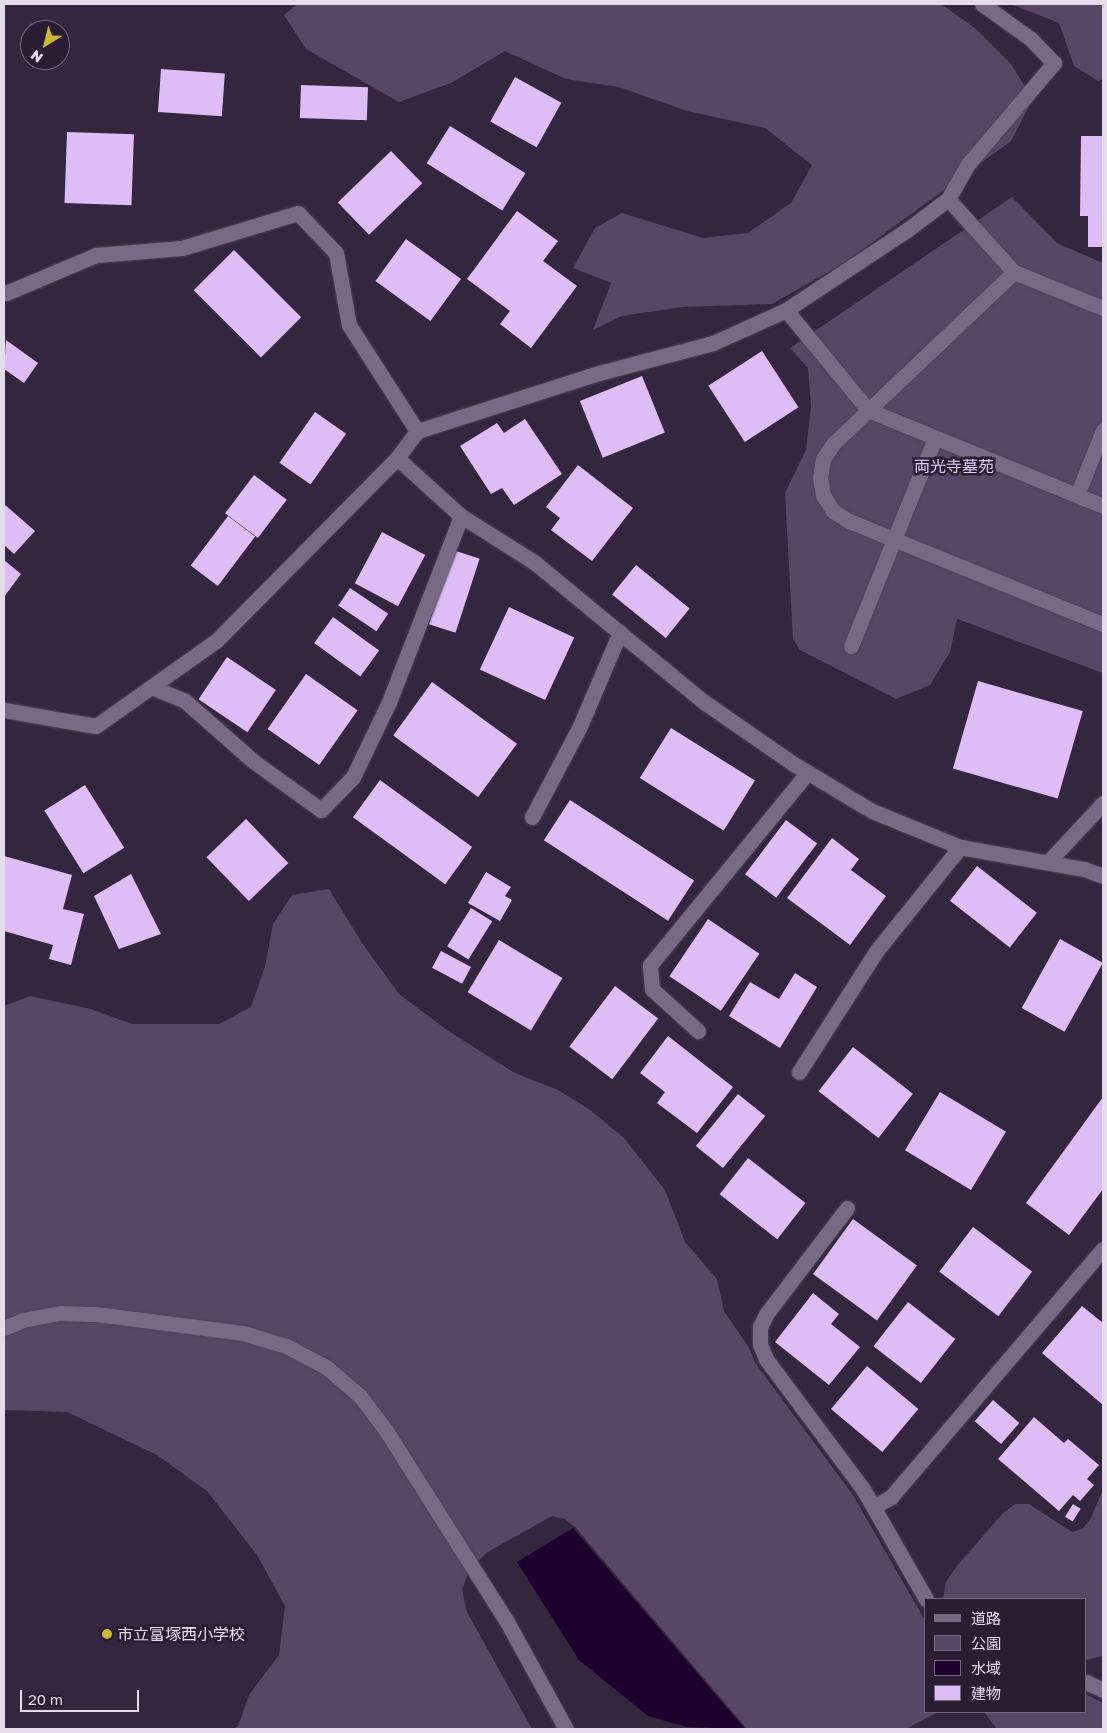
<!DOCTYPE html>
<meta charset="utf-8">
<style>
body{margin:0}
#map{position:relative;width:1107px;height:1733px;overflow:hidden;background:#34263e;font-family:"Golos Text","Noto Sans JP",sans-serif}
div>[style]{position:absolute}
[style*='--x']{left:calc(var(--x)*1px);top:calc(var(--y)*1px);width:calc(var(--w)*1px);rotate:calc(var(--a)*1deg)}
.green>*{inset:0;background:#584665}
.water>*{inset:0;background:#1c012c}
.building>*{inset:0;background:#debdf7;transform-origin:0 0}
.roads{filter:drop-shadow(0 0 1px #4f4358) drop-shadow(0 0 1px #4f4358)}
.minor>*{height:15px;margin:-7.5px;padding:0 7.5px;transform-origin:7.5px;border-radius:7.5px;background:#796985}
.dots>*{width:14px;height:14px;translate:-50% -50%;box-sizing:border-box;border:2px solid #2a1c33;border-radius:50%}
span{translate:-50% -50%;white-space:nowrap;text-align:center;line-height:1.15;-webkit-text-stroke:5px #2a1c33;paint-order:stroke}
.park-label{font-size:16px;color:#e7cdfc}
.poi-label{font-size:16px;color:#e4dbeb}
.left{translate:0 -50%;text-align:left}
.frame{position:absolute;inset:0;border:5px solid #e4dbeb;pointer-events:none}
.legend{position:absolute;left:924px;top:1598px;width:162px;height:115px;box-sizing:border-box;background:#2a1c33;border:1px solid #74687d;margin:0;padding:6px 9px;list-style:none;font-size:15px;color:#e4dbeb}
.legend li{display:flex;align-items:center;gap:10px;height:25px}
.legend b{width:25px;border:1px solid #74687d}
.north{position:absolute;left:20px;top:20px;width:50px;height:50px;box-sizing:border-box;background:#2a1c33;border:1px solid #74687d;border-radius:50%;rotate:216deg;font-size:14px;font-weight:700;line-height:20px;text-align:center;color:#e4dbeb}
.north::after{content:'';display:block;margin:auto;width:18px;height:22px;background:#cdb938;clip-path:polygon(50% 0,100% 100%,50% 72%,0 100%)}
.scale{position:absolute;left:20px;top:1690px;width:119px;height:22px;box-sizing:border-box;border:2px solid #e4dbeb;border-top:0;padding-left:6px;font-size:15px;line-height:18px;white-space:nowrap;color:#e4dbeb;-webkit-text-stroke:4px #2a1c33;paint-order:stroke}
</style>
<div id="map">
<div class="green">
<i style="clip-path:polygon(297px 4px,941px 4px,975px 28px,1011px 64px,1033px 99px,1011px 141px,844px 263px,772px 304px,682px 307px,622px 316px,593px 330px,611px 283px,573px 268px,595px 228px,622px 213px,703px 238px,748px 233px,791px 203px,812px 165px,765px 128px,687px 111px,619px 87px,566px 79px,505px 51px,451px 83px,399px 102px,306px 49px,284px 15px)"></i>
<i style="clip-path:polygon(1011px 4px,1103px 4px,1103px 79px,1098px 81px,1074px 66px,1059px 23px)"></i>
<i style="clip-path:polygon(1012px 197px,1057px 243px,1103px 263px,1103px 673px,957px 619px,950px 652px,930px 685px,896px 699px,800px 650px,793px 639px,785px 493px,806px 450px,811px 406px,808px 368px,790px 348px)"></i>
<i style="clip-path:polygon(329px 889px,362px 943px,399px 994px,447px 1030px,513px 1072px,558px 1090px,589px 1109px,624px 1138px,665px 1190px,685px 1242px,717px 1279px,724px 1311px,748px 1346px,756px 1364px,853px 1495px,926px 1622px,926px 1712px,938px 1712px,906px 1729px,747px 1729px,575px 1527px,565px 1519px,552px 1516px,488px 1552px,470px 1568px,462px 1590px,467px 1612px,532px 1729px,233px 1729px,238px 1726px,249px 1695px,279px 1655px,285px 1606px,257px 1555px,207px 1491px,157px 1455px,67px 1412px,4px 1410px,4px 1006px,30px 996px,91px 1009px,132px 1024px,219px 1024px,251px 1007px,265px 966px,273px 924px,292px 895px)"></i>
<i style="clip-path:polygon(1103px 1489px,1103px 1656px,1086px 1660px,1086px 1599px,943px 1599px,946px 1582px,956px 1567px,1003px 1513px,1015px 1504px,1029px 1504px,1072px 1532px,1082px 1529px,1090px 1520px)"></i>
<i style="clip-path:polygon(1086px 1694px,1103px 1703px,1103px 1729px,997px 1729px,984px 1712px,1086px 1712px)"></i>
</div>
<div class="water">
<i style="clip-path:polygon(573px 1528px,745px 1729px,687px 1727px,648px 1716px,579px 1660px,517px 1562px)"></i>
</div>
<div class="building">
<i style="left:161px;top:69px;width:64px;height:43px;rotate:4deg"></i>
<i style="left:515px;top:77px;width:53px;height:51px;rotate:29deg"></i>
<i style="left:301px;top:85px;width:67px;height:33px;rotate:2deg"></i>
<i style="left:450px;top:126px;width:89px;height:44px;rotate:32deg"></i>
<i style="left:67px;top:132px;width:67px;height:71px;rotate:2deg"></i>
<i style="clip-path:polygon(1081px 136px,1103px 136px,1103px 247px,1088px 247px,1088px 216px,1080px 216px)"></i>
<i style="left:391px;top:151px;width:45px;height:74px;rotate:46deg"></i>
<i style="clip-path:polygon(517px 211px,558px 241px,543px 261px,577px 286px,531px 348px,500px 324px,510px 311px,467px 279px)"></i>
<i style="left:406px;top:239px;width:68px;height:52px;rotate:36deg"></i>
<i style="left:234px;top:250px;width:95px;height:57px;rotate:45deg"></i>
<i style="clip-path:polygon(6px 340px,38px 363px,24px 383px,4px 369px)"></i>
<i style="left:762px;top:351px;width:67px;height:64px;rotate:57deg"></i>
<i style="left:642px;top:376px;width:61px;height:67px;rotate:68deg"></i>
<i style="left:315px;top:412px;width:38px;height:62px;rotate:35deg"></i>
<i style="clip-path:polygon(525px 419px,562px 474px,514px 505px,502px 488px,491px 494px,460px 446px,497px 423px,504px 433px)"></i>
<i style="clip-path:polygon(578px 465px,633px 508px,592px 561px,551px 530px,560px 518px,546px 507px)"></i>
<i style="left:254px;top:475px;width:41px;height:48px;rotate:37deg"></i>
<i style="clip-path:polygon(4px 504px,35px 531px,14px 554px,4px 545px)"></i>
<i style="left:228px;top:516px;width:34px;height:62px;rotate:37deg"></i>
<i style="left:382px;top:532px;width:49px;height:58px;rotate:28deg"></i>
<i style="left:453px;top:550px;width:28px;height:78px;rotate:18deg"></i>
<i style="clip-path:polygon(4px 560px,21px 574px,4px 597px)"></i>
<i style="left:636px;top:565px;width:69px;height:38px;rotate:39deg"></i>
<i style="left:350px;top:588px;width:46px;height:21px;rotate:34deg"></i>
<i style="left:509px;top:607px;width:72px;height:69px;rotate:25deg"></i>
<i style="left:333px;top:617px;width:57px;height:32px;rotate:36deg"></i>
<i style="left:227px;top:657px;width:59px;height:51px;rotate:34deg"></i>
<i style="left:306px;top:674px;width:63px;height:67px;rotate:35deg"></i>
<i style="left:978px;top:681px;width:109px;height:91px;rotate:16deg"></i>
<i style="left:432px;top:682px;width:105px;height:66px;rotate:36deg"></i>
<i style="left:671px;top:728px;width:99px;height:59px;rotate:32deg"></i>
<i style="left:380px;top:780px;width:114px;height:46px;rotate:36deg"></i>
<i style="left:85px;top:785px;width:74px;height:48px;rotate:58deg"></i>
<i style="left:570px;top:800px;width:148px;height:48px;rotate:33deg"></i>
<i style="left:246px;top:819px;width:61px;height:55px;rotate:46deg"></i>
<i style="left:786px;top:820px;width:39px;height:68px;rotate:37deg"></i>
<i style="clip-path:polygon(832px 838px,859px 859px,851px 870px,886px 896px,850px 945px,787px 898px)"></i>
<i style="clip-path:polygon(4px 856px,72px 875px,63px 909px,84px 914px,71px 965px,49px 959px,53px 945px,4px 931px)"></i>
<i style="left:977px;top:866px;width:76px;height:44px;rotate:38deg"></i>
<i style="clip-path:polygon(486px 872px,511px 887px,505px 896px,512px 900px,500px 921px,468px 903px)"></i>
<i style="clip-path:polygon(131px 874px,161px 934px,119px 949px,94px 896px)"></i>
<i style="left:471px;top:908px;width:25px;height:45px;rotate:32deg"></i>
<i style="left:708px;top:919px;width:62px;height:69px;rotate:34deg"></i>
<i style="left:1060px;top:939px;width:49px;height:79px;rotate:29deg"></i>
<i style="left:499px;top:940px;width:74px;height:61px;rotate:31deg"></i>
<i style="left:441px;top:951px;width:34px;height:19px;rotate:28deg"></i>
<i style="clip-path:polygon(795px 973px,817px 987px,780px 1048px,729px 1016px,750px 982px,779px 999px)"></i>
<i style="left:615px;top:986px;width:54px;height:76px;rotate:37deg"></i>
<i style="clip-path:polygon(668px 1036px,733px 1087px,697px 1133px,657px 1103px,665px 1092px,640px 1073px)"></i>
<i style="left:853px;top:1047px;width:76px;height:56px;rotate:38deg"></i>
<i style="left:940px;top:1092px;width:77px;height:68px;rotate:31deg"></i>
<i style="left:738px;top:1094px;width:35px;height:67px;rotate:39deg"></i>
<i style="clip-path:polygon(1103px 1097px,1103px 1189px,1069px 1235px,1026px 1203px)"></i>
<i style="left:748px;top:1158px;width:73px;height:46px;rotate:38deg"></i>
<i style="left:853px;top:1219px;width:79px;height:68px;rotate:36deg"></i>
<i style="left:973px;top:1227px;width:74px;height:56px;rotate:37deg"></i>
<i style="clip-path:polygon(813px 1293px,839px 1314px,831px 1324px,860px 1347px,829px 1385px,775px 1342px)"></i>
<i style="left:908px;top:1302px;width:60px;height:56px;rotate:38deg"></i>
<i style="clip-path:polygon(1082px 1306px,1103px 1323px,1103px 1405px,1042px 1353px)"></i>
<i style="left:867px;top:1366px;width:67px;height:56px;rotate:40deg"></i>
<i style="left:993px;top:1400px;width:35px;height:28px;rotate:41deg"></i>
<i style="clip-path:polygon(1034px 1417px,1064px 1443px,1068px 1439px,1099px 1465px,1087px 1479px,1094px 1485px,1080px 1501px,1073px 1495px,1059px 1511px,998px 1459px)"></i>
<i style="left:1073px;top:1504px;width:9px;height:15px;rotate:32deg"></i>
</div>
<div class="roads">
<div class="minor">
<i style="--x:948;--y:199;--w:98;--a:47.9"></i>
<i style="--x:1014;--y:272;--w:96;--a:22"></i>
<i style="--x:1014;--y:272;--w:250;--a:136.5"></i>
<i style="--x:833;--y:444;--w:18;--a:124"></i>
<i style="--x:823;--y:459;--w:18;--a:99"></i>
<i style="--x:820;--y:477;--w:18;--a:81"></i>
<i style="--x:823;--y:495;--w:19;--a:58"></i>
<i style="--x:833;--y:511;--w:19;--a:32"></i>
<i style="--x:849;--y:521;--w:274;--a:22.1"></i>
<i style="--x:6;--y:293;--w:98;--a:-22.9"></i>
<i style="--x:96;--y:255;--w:86;--a:-4.7"></i>
<i style="--x:182;--y:248;--w:121;--a:-16.8"></i>
<i style="--x:298;--y:213;--w:55;--a:46.5"></i>
<i style="--x:336;--y:253;--w:73;--a:79.8"></i>
<i style="--x:349;--y:325;--w:126;--a:57.3"></i>
<i style="--x:786;--y:310;--w:129;--a:50.6"></i>
<i style="--x:868;--y:410;--w:254;--a:22.2"></i>
<i style="--x:397;--y:458;--w:86;--a:42.2"></i>
<i style="--x:461;--y:516;--w:86;--a:32.2"></i>
<i style="--x:534;--y:562;--w:220;--a:39.5"></i>
<i style="--x:704;--y:702;--w:107;--a:34.7"></i>
<i style="--x:792;--y:763;--w:93;--a:31"></i>
<i style="--x:872;--y:811;--w:95;--a:22.2"></i>
<i style="--x:960;--y:847;--w:126;--a:10.1"></i>
<i style="--x:1084;--y:869;--w:20;--a:20"></i>
<i style="--x:1077;--y:495;--w:70;--a:-68.2"></i>
<i style="--x:851;--y:646;--w:224;--a:-68"></i>
<i style="--x:151;--y:687;--w:37;--a:22"></i>
<i style="--x:185;--y:701;--w:91;--a:41.4"></i>
<i style="--x:253;--y:761;--w:84;--a:35.8"></i>
<i style="--x:321;--y:810;--w:46;--a:-45.9"></i>
<i style="--x:353;--y:777;--w:83;--a:-64.4"></i>
<i style="--x:389;--y:702;--w:199;--a:-68.8"></i>
<i style="--x:4;--y:710;--w:93;--a:9.9"></i>
<i style="--x:96;--y:726;--w:148;--a:-35.4"></i>
<i style="--x:217;--y:640;--w:256;--a:-45.3"></i>
<i style="--x:397;--y:458;--w:34;--a:-53"></i>
<i style="--x:417;--y:431;--w:191;--a:-17.7"></i>
<i style="--x:599;--y:373;--w:118;--a:-14.7"></i>
<i style="--x:713;--y:343;--w:80;--a:-24.3"></i>
<i style="--x:786;--y:310;--w:145;--a:-33.5"></i>
<i style="--x:907;--y:230;--w:51;--a:-37.1"></i>
<i style="--x:948;--y:199;--w:40;--a:-60.3"></i>
<i style="--x:968;--y:164;--w:133;--a:-49.6"></i>
<i style="--x:1054;--y:63;--w:33;--a:-134"></i>
<i style="--x:1031;--y:39;--w:60;--a:-144.5"></i>
<i style="--x:532;--y:817;--w:103;--a:-62.2"></i>
<i style="--x:580;--y:726;--w:102;--a:-66.9"></i>
<i style="--x:1048;--y:862;--w:81;--a:-47"></i>
<i style="--x:698;--y:1031;--w:62;--a:-137.6"></i>
<i style="--x:652;--y:989;--w:24;--a:-95"></i>
<i style="--x:650;--y:965;--w:249;--a:-50.7"></i>
<i style="--x:799;--y:1072;--w:145;--a:-57.4"></i>
<i style="--x:877;--y:950;--w:132;--a:-51.1"></i>
<i style="--x:847;--y:1208;--w:132;--a:127.3"></i>
<i style="--x:767;--y:1313;--w:16;--a:117"></i>
<i style="--x:760;--y:1327;--w:17;--a:90"></i>
<i style="--x:760;--y:1344;--w:16;--a:68"></i>
<i style="--x:766;--y:1359;--w:162;--a:53.3"></i>
<i style="--x:863;--y:1489;--w:127;--a:60.2"></i>
<i style="--x:4;--y:1328;--w:21;--a:-23"></i>
<i style="--x:23;--y:1320;--w:38;--a:-11"></i>
<i style="--x:60;--y:1313;--w:36;--a:2"></i>
<i style="--x:96;--y:1314;--w:148;--a:7.4"></i>
<i style="--x:243;--y:1333;--w:45;--a:16.8"></i>
<i style="--x:286;--y:1346;--w:45;--a:27.7"></i>
<i style="--x:326;--y:1367;--w:45;--a:40.5"></i>
<i style="--x:360;--y:1396;--w:45;--a:53.1"></i>
<i style="--x:387;--y:1432;--w:222;--a:57.7"></i>
<i style="--x:506;--y:1620;--w:124;--a:61.2"></i>
<i style="--x:873;--y:1507;--w:21;--a:-29"></i>
<i style="--x:891;--y:1497;--w:326;--a:-49.5"></i>
<i style="--x:1086;--y:1682;--w:19;--a:25"></i>
</div>
</div>
<div class="dots">
<i style="left:107px;top:1634px;background:#cdb938"></i>
</div>
<div class="park-label">
<span style="left:954px;top:466px">両光寺墓苑</span>
</div>
<div class="poi-label">
<span class="left" style="left:117px;top:1634px">市立富塚西小学校</span>
</div>
<div class="frame"></div>
<ul class="legend">
<li><b style="height:6px;background:#796985"></b>道路</li>
<li><b style="height:14px;background:#584665"></b>公園</li>
<li><b style="height:14px;background:#1c012c"></b>水域</li>
<li><b style="height:14px;background:#debdf7"></b>建物</li>
</ul>
<div class="north">N</div>
<div class="scale">20 m</div>
</div>
